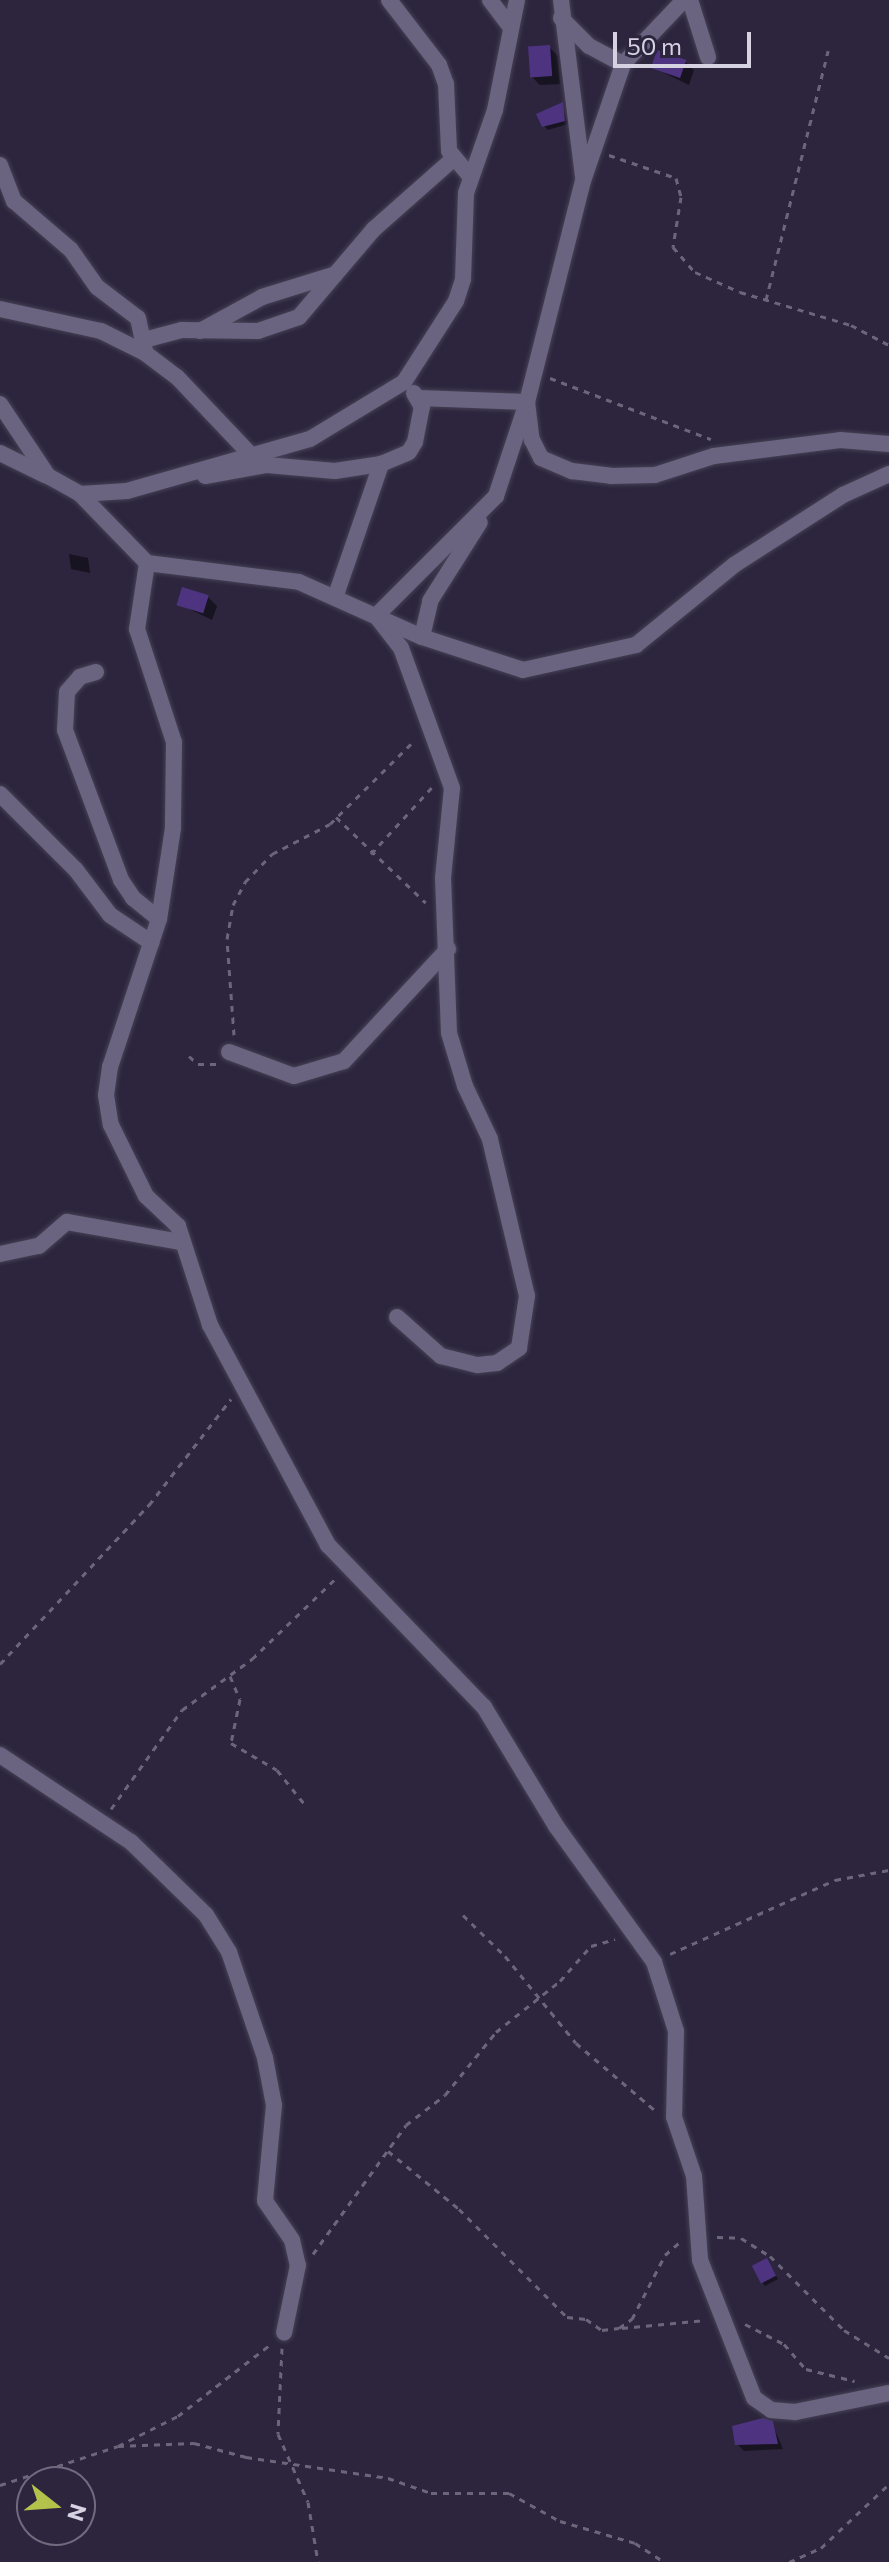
<!DOCTYPE html>
<style>
body{margin:0}
#map{position:relative;width:889px;height:2562px;overflow:hidden;background:#2c253d;font-family:Commissioner,sans-serif}
div>[style]{position:absolute}
[style*='--x']{left:calc(var(--x)*1px);top:calc(var(--y)*1px);width:calc(var(--w)*1px);rotate:calc(var(--a)*1deg)}
.shadow>*{inset:0;background:#0007}
.building>*{inset:0;background:#4e3480;transform-origin:0 0}
.path>*{height:3px;margin-top:-1.5px;transform-origin:0;background:repeating-linear-gradient(90deg,#6c667b 0 6px,transparent 0 12px)}
.roads{filter:drop-shadow(0 0 2px #464155) drop-shadow(0 0 2px #464155)}
.minor>*{height:16px;margin:-8px;padding:0 8px;transform-origin:8px;border-radius:8px;background:#6a6480}
span{translate:-50% -50%;white-space:nowrap;text-align:center;line-height:1.15;-webkit-text-stroke:8px #2c253d;paint-order:stroke}
.north{position:absolute;left:16px;top:2466px;width:80px;height:80px;box-sizing:border-box;background:#2c253d;border:2px solid #706a7f;border-radius:50%;rotate:107deg;font-size:22px;font-weight:700;line-height:32px;text-align:center;color:#d6d2e2}
.north::after{content:'';display:block;margin:auto;width:28px;height:36px;background:#b3c24b;clip-path:polygon(50% 0,100% 100%,50% 72%,0 100%)}
.scale{position:absolute;left:613px;top:32px;width:138px;height:36px;box-sizing:border-box;border:4px solid #d6d2e2;border-top:0;padding-left:10px;font-size:24px;line-height:28px;white-space:nowrap;color:#d6d2e2;-webkit-text-stroke:6px #2c253d;paint-order:stroke}
</style>
<div id="map">
<div class="shadow">
<i style="clip-path:polygon(550px 48px,558px 56px,560px 84px,540px 85px,532px 77px)"></i>
<i style="clip-path:polygon(685px 62px,694px 70px,689px 85px,654px 68px)"></i>
<i style="clip-path:polygon(562px 105px,568px 124px,548px 130px,544px 126px)"></i>
<i style="clip-path:polygon(69px 554px,88px 558px,90px 573px,71px 569px)"></i>
<i style="clip-path:polygon(208px 597px,217px 606px,212px 620px,179px 604px)"></i>
<i style="clip-path:polygon(767px 2261px,778px 2279px,765px 2286px,762px 2282px)"></i>
<i style="clip-path:polygon(772px 2423px,783px 2449px,744px 2451px,737px 2444px)"></i>
</div>
<div class="building">
<i style="left:550px;top:45px;width:31px;height:22px;rotate:86deg"></i>
<i style="left:657px;top:50px;width:31px;height:19px;rotate:19deg"></i>
<i style="clip-path:polygon(563px 102px,565px 121px,542px 127px,536px 114px)"></i>
<i style="left:182px;top:587px;width:28px;height:19px;rotate:17deg"></i>
<i style="left:767px;top:2258px;width:20px;height:17px;rotate:63deg"></i>
<i style="clip-path:polygon(763px 2418px,773px 2421px,778px 2444px,735px 2445px,732px 2426px)"></i>
</div>
<div class="path">
<i style="--x:609;--y:155;--w:71;--a:18.9"></i>
<i style="--x:676;--y:178;--w:20;--a:75"></i>
<i style="--x:681;--y:197;--w:51;--a:99.1"></i>
<i style="--x:673;--y:247;--w:33;--a:49"></i>
<i style="--x:695;--y:272;--w:49;--a:24"></i>
<i style="--x:740;--y:292;--w:116;--a:16.6"></i>
<i style="--x:851;--y:325;--w:43;--a:27.8"></i>
<i style="--x:766;--y:300;--w:257;--a:-76"></i>
<i style="--x:550;--y:378;--w:172;--a:20.8"></i>
<i style="--x:336;--y:817;--w:124;--a:43.7"></i>
<i style="--x:371;--y:854;--w:92;--a:-47.6"></i>
<i style="--x:234;--y:1035;--w:96;--a:-94.2"></i>
<i style="--x:227;--y:939;--w:35;--a:-80"></i>
<i style="--x:233;--y:905;--w:26;--a:-62"></i>
<i style="--x:245;--y:882;--w:39;--a:-46"></i>
<i style="--x:272;--y:854;--w:65;--a:-27.3"></i>
<i style="--x:330;--y:824;--w:120;--a:-44.7"></i>
<i style="--x:189;--y:1056;--w:12;--a:42"></i>
<i style="--x:198;--y:1064;--w:20;--a:0"></i>
<i style="--x:0;--y:1664;--w:218;--a:-46.9"></i>
<i style="--x:149;--y:1505;--w:134;--a:-52.3"></i>
<i style="--x:230;--y:1676;--w:25;--a:67"></i>
<i style="--x:240;--y:1699;--w:45;--a:101.6"></i>
<i style="--x:231;--y:1743;--w:53;--a:30.4"></i>
<i style="--x:277;--y:1770;--w:46;--a:51.1"></i>
<i style="--x:111;--y:1809;--w:122;--a:-54.4"></i>
<i style="--x:182;--y:1710;--w:87;--a:-36.1"></i>
<i style="--x:252;--y:1659;--w:115;--a:-43.9"></i>
<i style="--x:463;--y:1915;--w:59;--a:44.3"></i>
<i style="--x:505;--y:1956;--w:112;--a:50.8"></i>
<i style="--x:576;--y:2043;--w:105;--a:40.4"></i>
<i style="--x:670;--y:1954;--w:181;--a:-24.2"></i>
<i style="--x:835;--y:1880;--w:55;--a:-10.5"></i>
<i style="--x:388;--y:2151;--w:92;--a:39.2"></i>
<i style="--x:459;--y:2209;--w:153;--a:45"></i>
<i style="--x:567;--y:2317;--w:19;--a:6"></i>
<i style="--x:586;--y:2319;--w:19;--a:35"></i>
<i style="--x:602;--y:2330;--w:17;--a:-7"></i>
<i style="--x:619;--y:2328;--w:16;--a:-35"></i>
<i style="--x:632;--y:2319;--w:72;--a:-62.7"></i>
<i style="--x:665;--y:2255;--w:23;--a:-41"></i>
<i style="--x:717;--y:2237;--w:24;--a:2"></i>
<i style="--x:741;--y:2238;--w:34;--a:32"></i>
<i style="--x:770;--y:2256;--w:105;--a:45"></i>
<i style="--x:844;--y:2330;--w:53;--a:31.9"></i>
<i style="--x:313;--y:2254;--w:159;--a:-54.2"></i>
<i style="--x:406;--y:2125;--w:49;--a:-37.6"></i>
<i style="--x:445;--y:2095;--w:81;--a:-51"></i>
<i style="--x:496;--y:2032;--w:82;--a:-38.6"></i>
<i style="--x:560;--y:1981;--w:47;--a:-48.5"></i>
<i style="--x:591;--y:1946;--w:25;--a:-16"></i>
<i style="--x:745;--y:2324;--w:44;--a:27.1"></i>
<i style="--x:784;--y:2344;--w:33;--a:49"></i>
<i style="--x:806;--y:2369;--w:50;--a:13.8"></i>
<i style="--x:622;--y:2328;--w:84;--a:-5.4"></i>
<i style="--x:282;--y:2348;--w:86;--a:92.7"></i>
<i style="--x:278;--y:2434;--w:74;--a:66.2"></i>
<i style="--x:308;--y:2502;--w:61;--a:80.5"></i>
<i style="--x:118;--y:2446;--w:76;--a:-2.3"></i>
<i style="--x:194;--y:2443;--w:54;--a:15.1"></i>
<i style="--x:246;--y:2457;--w:144;--a:8.4"></i>
<i style="--x:388;--y:2478;--w:46;--a:19.2"></i>
<i style="--x:431;--y:2493;--w:78;--a:0"></i>
<i style="--x:509;--y:2493;--w:58;--a:28.8"></i>
<i style="--x:560;--y:2521;--w:78;--a:16.3"></i>
<i style="--x:635;--y:2543;--w:35;--a:33"></i>
<i style="--x:0;--y:2485;--w:124;--a:-18.3"></i>
<i style="--x:118;--y:2446;--w:67;--a:-26.6"></i>
<i style="--x:178;--y:2416;--w:119;--a:-37.8"></i>
<i style="--x:789;--y:2562;--w:35;--a:-24"></i>
<i style="--x:821;--y:2548;--w:93;--a:-43.3"></i>
</div>
<div class="roads">
<div class="minor">
<i style="--x:389;--y:0;--w:82;--a:52.4"></i>
<i style="--x:439;--y:65;--w:20;--a:70"></i>
<i style="--x:446;--y:84;--w:67;--a:87.4"></i>
<i style="--x:449;--y:151;--w:34;--a:50"></i>
<i style="--x:490;--y:0;--w:35;--a:53"></i>
<i style="--x:561;--y:0;--w:177;--a:82.9"></i>
<i style="--x:690;--y:0;--w:60;--a:72.5"></i>
<i style="--x:561;--y:18;--w:40;--a:45"></i>
<i style="--x:589;--y:46;--w:38;--a:28"></i>
<i style="--x:0;--y:165;--w:39;--a:69"></i>
<i style="--x:14;--y:201;--w:75;--a:40.7"></i>
<i style="--x:71;--y:250;--w:45;--a:54.9"></i>
<i style="--x:97;--y:287;--w:51;--a:37.1"></i>
<i style="--x:138;--y:318;--w:34;--a:78"></i>
<i style="--x:0;--y:309;--w:103;--a:12.3"></i>
<i style="--x:101;--y:331;--w:49;--a:26.6"></i>
<i style="--x:145;--y:353;--w:40;--a:37"></i>
<i style="--x:177;--y:377;--w:105;--a:46.5"></i>
<i style="--x:200;--y:331;--w:71;--a:-28.7"></i>
<i style="--x:262;--y:297;--w:77;--a:-17.3"></i>
<i style="--x:144;--y:340;--w:39;--a:-15"></i>
<i style="--x:182;--y:330;--w:76;--a:0.8"></i>
<i style="--x:258;--y:331;--w:43;--a:-18.9"></i>
<i style="--x:299;--y:317;--w:116;--a:-49.6"></i>
<i style="--x:374;--y:229;--w:104;--a:-41.5"></i>
<i style="--x:419;--y:398;--w:108;--a:2.1"></i>
<i style="--x:527;--y:402;--w:38;--a:83"></i>
<i style="--x:532;--y:440;--w:20;--a:63"></i>
<i style="--x:541;--y:458;--w:34;--a:23"></i>
<i style="--x:572;--y:471;--w:39;--a:7"></i>
<i style="--x:611;--y:476;--w:44;--a:-1.3"></i>
<i style="--x:655;--y:475;--w:62;--a:-17.9"></i>
<i style="--x:714;--y:456;--w:127;--a:-7.2"></i>
<i style="--x:840;--y:440;--w:49;--a:4.7"></i>
<i style="--x:0;--y:404;--w:87;--a:56.3"></i>
<i style="--x:48;--y:476;--w:37;--a:29"></i>
<i style="--x:80;--y:494;--w:96;--a:45.8"></i>
<i style="--x:147;--y:563;--w:153;--a:7.1"></i>
<i style="--x:299;--y:582;--w:135;--a:24.1"></i>
<i style="--x:422;--y:637;--w:106;--a:18.1"></i>
<i style="--x:523;--y:670;--w:116;--a:-12.5"></i>
<i style="--x:636;--y:645;--w:127;--a:-39.2"></i>
<i style="--x:734;--y:565;--w:130;--a:-32.7"></i>
<i style="--x:843;--y:495;--w:51;--a:-24.5"></i>
<i style="--x:0;--y:453;--w:50;--a:26.1"></i>
<i style="--x:205;--y:476;--w:63;--a:-10.1"></i>
<i style="--x:267;--y:465;--w:68;--a:5"></i>
<i style="--x:335;--y:471;--w:47;--a:-8.7"></i>
<i style="--x:80;--y:494;--w:47;--a:-3.7"></i>
<i style="--x:127;--y:491;--w:190;--a:-15.9"></i>
<i style="--x:310;--y:439;--w:110;--a:-31.2"></i>
<i style="--x:404;--y:382;--w:96;--a:-57.3"></i>
<i style="--x:456;--y:301;--w:23;--a:-72"></i>
<i style="--x:463;--y:279;--w:86;--a:-88"></i>
<i style="--x:466;--y:193;--w:88;--a:-70.7"></i>
<i style="--x:495;--y:110;--w:112;--a:-78.7"></i>
<i style="--x:147;--y:563;--w:67;--a:98.6"></i>
<i style="--x:137;--y:629;--w:119;--a:71.9"></i>
<i style="--x:174;--y:742;--w:86;--a:90.7"></i>
<i style="--x:173;--y:828;--w:92;--a:98.7"></i>
<i style="--x:159;--y:919;--w:156;--a:108.3"></i>
<i style="--x:110;--y:1067;--w:28;--a:98"></i>
<i style="--x:106;--y:1095;--w:30;--a:81"></i>
<i style="--x:111;--y:1125;--w:79;--a:63.8"></i>
<i style="--x:146;--y:1196;--w:44;--a:43.2"></i>
<i style="--x:178;--y:1226;--w:104;--a:72.1"></i>
<i style="--x:210;--y:1325;--w:250;--a:61.8"></i>
<i style="--x:328;--y:1545;--w:225;--a:46.1"></i>
<i style="--x:484;--y:1707;--w:139;--a:58.8"></i>
<i style="--x:556;--y:1826;--w:168;--a:54.2"></i>
<i style="--x:654;--y:1962;--w:72;--a:72.3"></i>
<i style="--x:676;--y:2031;--w:86;--a:91.3"></i>
<i style="--x:674;--y:2117;--w:62;--a:71.3"></i>
<i style="--x:694;--y:2176;--w:84;--a:85.9"></i>
<i style="--x:700;--y:2260;--w:148;--a:68.6"></i>
<i style="--x:754;--y:2398;--w:21;--a:35"></i>
<i style="--x:771;--y:2410;--w:24;--a:5"></i>
<i style="--x:795;--y:2412;--w:96;--a:-11.4"></i>
<i style="--x:336;--y:595;--w:139;--a:-71"></i>
<i style="--x:381;--y:464;--w:30;--a:-23"></i>
<i style="--x:409;--y:452;--w:12;--a:-59"></i>
<i style="--x:415;--y:442;--w:36;--a:-79"></i>
<i style="--x:422;--y:407;--w:16;--a:-120"></i>
<i style="--x:422;--y:637;--w:37;--a:-77"></i>
<i style="--x:430;--y:601;--w:93;--a:-57.7"></i>
<i style="--x:96;--y:672;--w:17;--a:163"></i>
<i style="--x:80;--y:677;--w:20;--a:131"></i>
<i style="--x:67;--y:692;--w:38;--a:93"></i>
<i style="--x:65;--y:730;--w:160;--a:69.5"></i>
<i style="--x:121;--y:880;--w:22;--a:56"></i>
<i style="--x:133;--y:898;--w:33;--a:39"></i>
<i style="--x:0;--y:794;--w:107;--a:45"></i>
<i style="--x:76;--y:870;--w:56;--a:52.9"></i>
<i style="--x:110;--y:915;--w:50;--a:33.7"></i>
<i style="--x:229;--y:1052;--w:69;--a:20.3"></i>
<i style="--x:294;--y:1076;--w:52;--a:-16.7"></i>
<i style="--x:344;--y:1061;--w:153;--a:-47.1"></i>
<i style="--x:0;--y:1254;--w:40;--a:-12"></i>
<i style="--x:39;--y:1246;--w:37;--a:-41"></i>
<i style="--x:67;--y:1222;--w:116;--a:10"></i>
<i style="--x:397;--y:1317;--w:59;--a:41.6"></i>
<i style="--x:441;--y:1356;--w:38;--a:14"></i>
<i style="--x:478;--y:1365;--w:19;--a:-6"></i>
<i style="--x:497;--y:1363;--w:27;--a:-34"></i>
<i style="--x:519;--y:1348;--w:53;--a:-81.3"></i>
<i style="--x:527;--y:1296;--w:161;--a:-103.3"></i>
<i style="--x:490;--y:1139;--w:59;--a:-115.3"></i>
<i style="--x:465;--y:1086;--w:55;--a:-106.8"></i>
<i style="--x:449;--y:1033;--w:155;--a:-92.2"></i>
<i style="--x:443;--y:878;--w:90;--a:-84.3"></i>
<i style="--x:452;--y:788;--w:149;--a:-110"></i>
<i style="--x:401;--y:648;--w:41;--a:-128"></i>
<i style="--x:376;--y:616;--w:170;--a:-45"></i>
<i style="--x:496;--y:496;--w:99;--a:-71.7"></i>
<i style="--x:527;--y:402;--w:228;--a:-75.8"></i>
<i style="--x:583;--y:181;--w:124;--a:-71.1"></i>
<i style="--x:623;--y:64;--w:88;--a:-46.4"></i>
<i style="--x:0;--y:1755;--w:157;--a:33.6"></i>
<i style="--x:131;--y:1842;--w:105;--a:44.2"></i>
<i style="--x:206;--y:1915;--w:44;--a:58.1"></i>
<i style="--x:229;--y:1952;--w:112;--a:71.2"></i>
<i style="--x:265;--y:2058;--w:48;--a:79.2"></i>
<i style="--x:274;--y:2105;--w:96;--a:95.4"></i>
<i style="--x:265;--y:2201;--w:47;--a:55.3"></i>
<i style="--x:292;--y:2240;--w:26;--a:77"></i>
<i style="--x:298;--y:2265;--w:69;--a:101.6"></i>
</div>
</div>
<div class="north">N</div>
<div class="scale">50 m</div>
</div>
